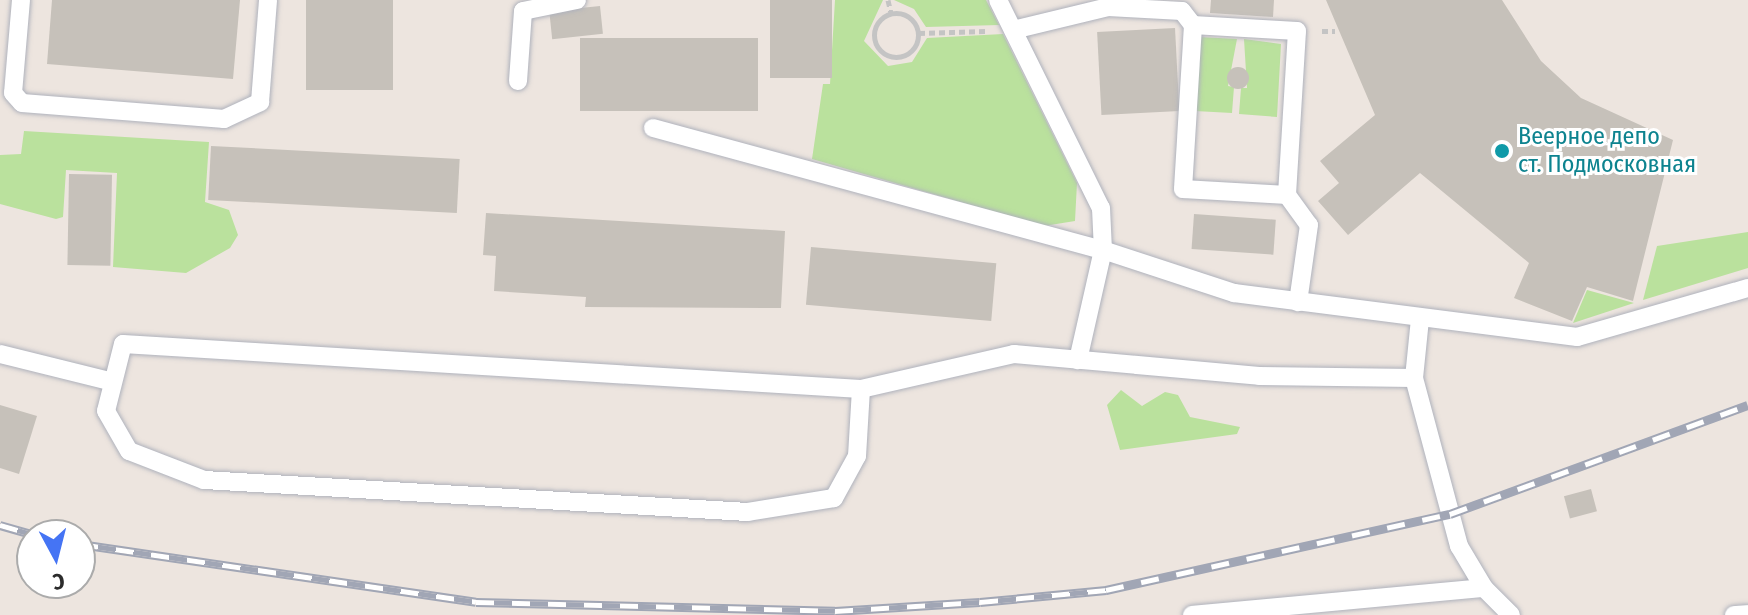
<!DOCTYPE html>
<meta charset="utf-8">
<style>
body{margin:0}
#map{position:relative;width:1748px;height:615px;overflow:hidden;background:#ede5df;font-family:"Fira Sans Condensed",sans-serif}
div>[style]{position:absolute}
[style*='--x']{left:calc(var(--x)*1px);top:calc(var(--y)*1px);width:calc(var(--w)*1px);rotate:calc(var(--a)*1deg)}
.green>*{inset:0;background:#bae19d}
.building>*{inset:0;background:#c6c1ba;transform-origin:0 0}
.round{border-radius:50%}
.path>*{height:5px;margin-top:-2.5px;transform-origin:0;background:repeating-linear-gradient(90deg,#c4c4c4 0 6px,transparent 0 10px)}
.path>.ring{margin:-2.5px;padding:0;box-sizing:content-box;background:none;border:5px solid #c4c4c4;border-radius:50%}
.roads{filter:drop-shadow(0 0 2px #afb2bc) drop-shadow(0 0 2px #afb2bc)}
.lane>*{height:18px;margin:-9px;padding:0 9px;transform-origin:9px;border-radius:9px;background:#fff}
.rail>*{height:9px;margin-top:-4.5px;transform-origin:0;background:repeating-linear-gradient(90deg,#fff 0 18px,#a1a6b5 0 36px);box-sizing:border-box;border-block:2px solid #a1a6b5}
.dots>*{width:22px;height:22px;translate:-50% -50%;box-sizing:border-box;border:4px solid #fff;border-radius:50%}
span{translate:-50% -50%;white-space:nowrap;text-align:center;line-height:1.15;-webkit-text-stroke:6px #fff;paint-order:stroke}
.culture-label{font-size:24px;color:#0d838f}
.left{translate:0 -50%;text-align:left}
.north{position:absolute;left:16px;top:519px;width:80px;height:80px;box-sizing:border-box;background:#fff;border:2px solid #ababab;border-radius:50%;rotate:173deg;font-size:22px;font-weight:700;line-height:32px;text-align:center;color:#2c2c2c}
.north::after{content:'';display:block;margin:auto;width:28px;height:36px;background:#4574f4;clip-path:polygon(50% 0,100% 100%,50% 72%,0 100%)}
</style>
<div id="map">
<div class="green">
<i style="clip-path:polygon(835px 0,883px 0,864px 41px,888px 66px,912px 62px,927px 38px,1003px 34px,1077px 183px,1075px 221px,1044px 226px,812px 159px,823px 84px,830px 84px)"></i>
<i style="clip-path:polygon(894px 0,986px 0,999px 25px,926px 27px,914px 9px)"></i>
<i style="clip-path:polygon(1199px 37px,1237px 39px,1228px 86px,1234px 87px,1232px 113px,1195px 111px)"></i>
<i style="clip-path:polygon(1244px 39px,1281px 44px,1277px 117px,1239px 114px,1241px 88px,1247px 88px)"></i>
<i style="clip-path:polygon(24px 131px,209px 142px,205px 202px,229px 210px,238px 235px,230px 248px,186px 273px,113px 267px,117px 173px,66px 170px,63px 217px,56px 219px,0 204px,0 155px,21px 154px)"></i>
<i style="clip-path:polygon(1748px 232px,1748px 268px,1643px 300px,1657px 246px)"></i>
<i style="clip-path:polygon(1587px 290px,1634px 303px,1573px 323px)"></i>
<i style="clip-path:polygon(1121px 390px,1142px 406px,1165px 392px,1178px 395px,1190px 417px,1240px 427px,1237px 434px,1120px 450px,1107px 405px)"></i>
</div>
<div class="building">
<i style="clip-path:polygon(52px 0,240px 0,233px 79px,47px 64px)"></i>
<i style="left:306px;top:0;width:87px;height:90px"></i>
<i style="left:770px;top:0;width:62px;height:78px"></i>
<i style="clip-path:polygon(1211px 0,1274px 0,1273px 17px,1210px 13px)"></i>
<i style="clip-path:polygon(1326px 0,1502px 0,1541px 61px,1581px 98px,1673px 140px,1633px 301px,1587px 287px,1572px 321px,1514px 298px,1529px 263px,1420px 173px,1348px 235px,1318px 201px,1339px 183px,1320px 161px,1375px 115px)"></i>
<i style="left:600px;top:6px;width:28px;height:51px;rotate:84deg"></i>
<i style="left:1175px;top:28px;width:83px;height:78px;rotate:87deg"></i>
<i style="left:580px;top:38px;width:178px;height:73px"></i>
<i class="round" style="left:1227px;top:67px;width:22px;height:22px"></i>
<i style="left:211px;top:146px;width:249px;height:54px;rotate:3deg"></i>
<i style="left:69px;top:174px;width:43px;height:91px;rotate:1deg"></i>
<i style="clip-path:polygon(486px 213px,785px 231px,781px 308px,585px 307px,586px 297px,494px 291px,496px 256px,483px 255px)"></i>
<i style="left:1194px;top:214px;width:82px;height:35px;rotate:4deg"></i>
<i style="left:811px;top:247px;width:186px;height:58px;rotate:5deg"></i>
<i style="clip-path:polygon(0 405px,37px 416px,19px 474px,0 468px)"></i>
<i style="left:1591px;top:489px;width:23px;height:28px;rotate:75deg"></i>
</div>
<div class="path">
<i style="--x:888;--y:0;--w:13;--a:77"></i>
<i class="ring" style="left:874px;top:13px;width:39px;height:39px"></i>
<i style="--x:1322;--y:31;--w:13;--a:0"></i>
<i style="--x:919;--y:33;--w:67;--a:-1.7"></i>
</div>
<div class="roads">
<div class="lane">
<i style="--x:21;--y:0;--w:93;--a:94.9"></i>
<i style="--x:13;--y:93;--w:13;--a:48"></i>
<i style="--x:22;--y:103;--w:203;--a:4.5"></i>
<i style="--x:224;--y:119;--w:40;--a:-25"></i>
<i style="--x:260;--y:102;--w:102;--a:-85.5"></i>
<i style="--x:998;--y:0;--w:232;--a:63.7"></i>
<i style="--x:1101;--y:208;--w:42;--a:87.3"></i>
<i style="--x:1103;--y:250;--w:113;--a:102.8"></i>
<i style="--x:1013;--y:30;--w:98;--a:-13.6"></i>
<i style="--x:1108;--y:7;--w:74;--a:3.1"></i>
<i style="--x:1182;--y:11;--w:18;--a:52"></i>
<i style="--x:518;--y:81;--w:70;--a:-85.9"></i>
<i style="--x:523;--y:11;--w:55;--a:-11.5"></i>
<i style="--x:653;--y:128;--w:466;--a:15.2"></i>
<i style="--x:1103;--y:250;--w:138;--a:18.2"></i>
<i style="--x:1234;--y:293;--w:346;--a:7.3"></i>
<i style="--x:1577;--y:337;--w:178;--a:-16"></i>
<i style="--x:1287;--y:195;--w:104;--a:-176.7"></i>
<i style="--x:1183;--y:189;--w:164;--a:-86.5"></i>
<i style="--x:1193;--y:25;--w:104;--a:3.3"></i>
<i style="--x:1297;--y:31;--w:164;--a:93.5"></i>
<i style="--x:1287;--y:195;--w:37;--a:54"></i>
<i style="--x:1309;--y:225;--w:78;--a:98.1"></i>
<i style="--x:1420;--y:319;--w:59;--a:95.8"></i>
<i style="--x:1414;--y:378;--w:174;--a:75"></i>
<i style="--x:1459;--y:546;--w:49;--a:59.2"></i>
<i style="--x:1484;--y:588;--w:38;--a:45"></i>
<i style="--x:0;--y:354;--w:116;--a:13.9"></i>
<i style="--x:861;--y:389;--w:67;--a:93.4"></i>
<i style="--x:857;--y:456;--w:48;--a:118.7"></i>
<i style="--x:834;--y:498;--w:87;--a:170.8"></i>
<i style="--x:748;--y:512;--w:545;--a:-176.63"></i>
<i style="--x:204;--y:480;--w:80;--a:-158.9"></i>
<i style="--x:129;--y:451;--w:46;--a:-119.9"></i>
<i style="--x:106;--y:411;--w:69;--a:-75.8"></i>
<i style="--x:123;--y:344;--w:739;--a:3.49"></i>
<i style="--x:861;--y:389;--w:157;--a:-12.9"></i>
<i style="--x:1014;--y:354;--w:246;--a:5.1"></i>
<i style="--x:1259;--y:376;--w:155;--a:0.7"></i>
<i style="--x:1192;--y:615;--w:293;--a:-5.3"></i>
<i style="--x:1734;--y:615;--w:14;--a:-4"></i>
</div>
</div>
<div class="rail">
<i style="--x:0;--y:525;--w:35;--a:16"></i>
<i style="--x:80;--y:544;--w:400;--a:8.3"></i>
<i style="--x:476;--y:602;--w:359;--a:1.4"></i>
<i style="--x:835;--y:611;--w:145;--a:-3.6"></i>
<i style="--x:980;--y:602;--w:127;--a:-5.4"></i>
<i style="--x:1106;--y:590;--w:352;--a:-12.5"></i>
<i style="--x:1450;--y:514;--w:317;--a:-20.1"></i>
</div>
<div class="dots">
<i style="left:1502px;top:151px;background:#0f9aa8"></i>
</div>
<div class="culture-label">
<span class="left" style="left:1518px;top:151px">Веерное депо<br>ст. Подмосковная</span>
</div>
<div class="north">С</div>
</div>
